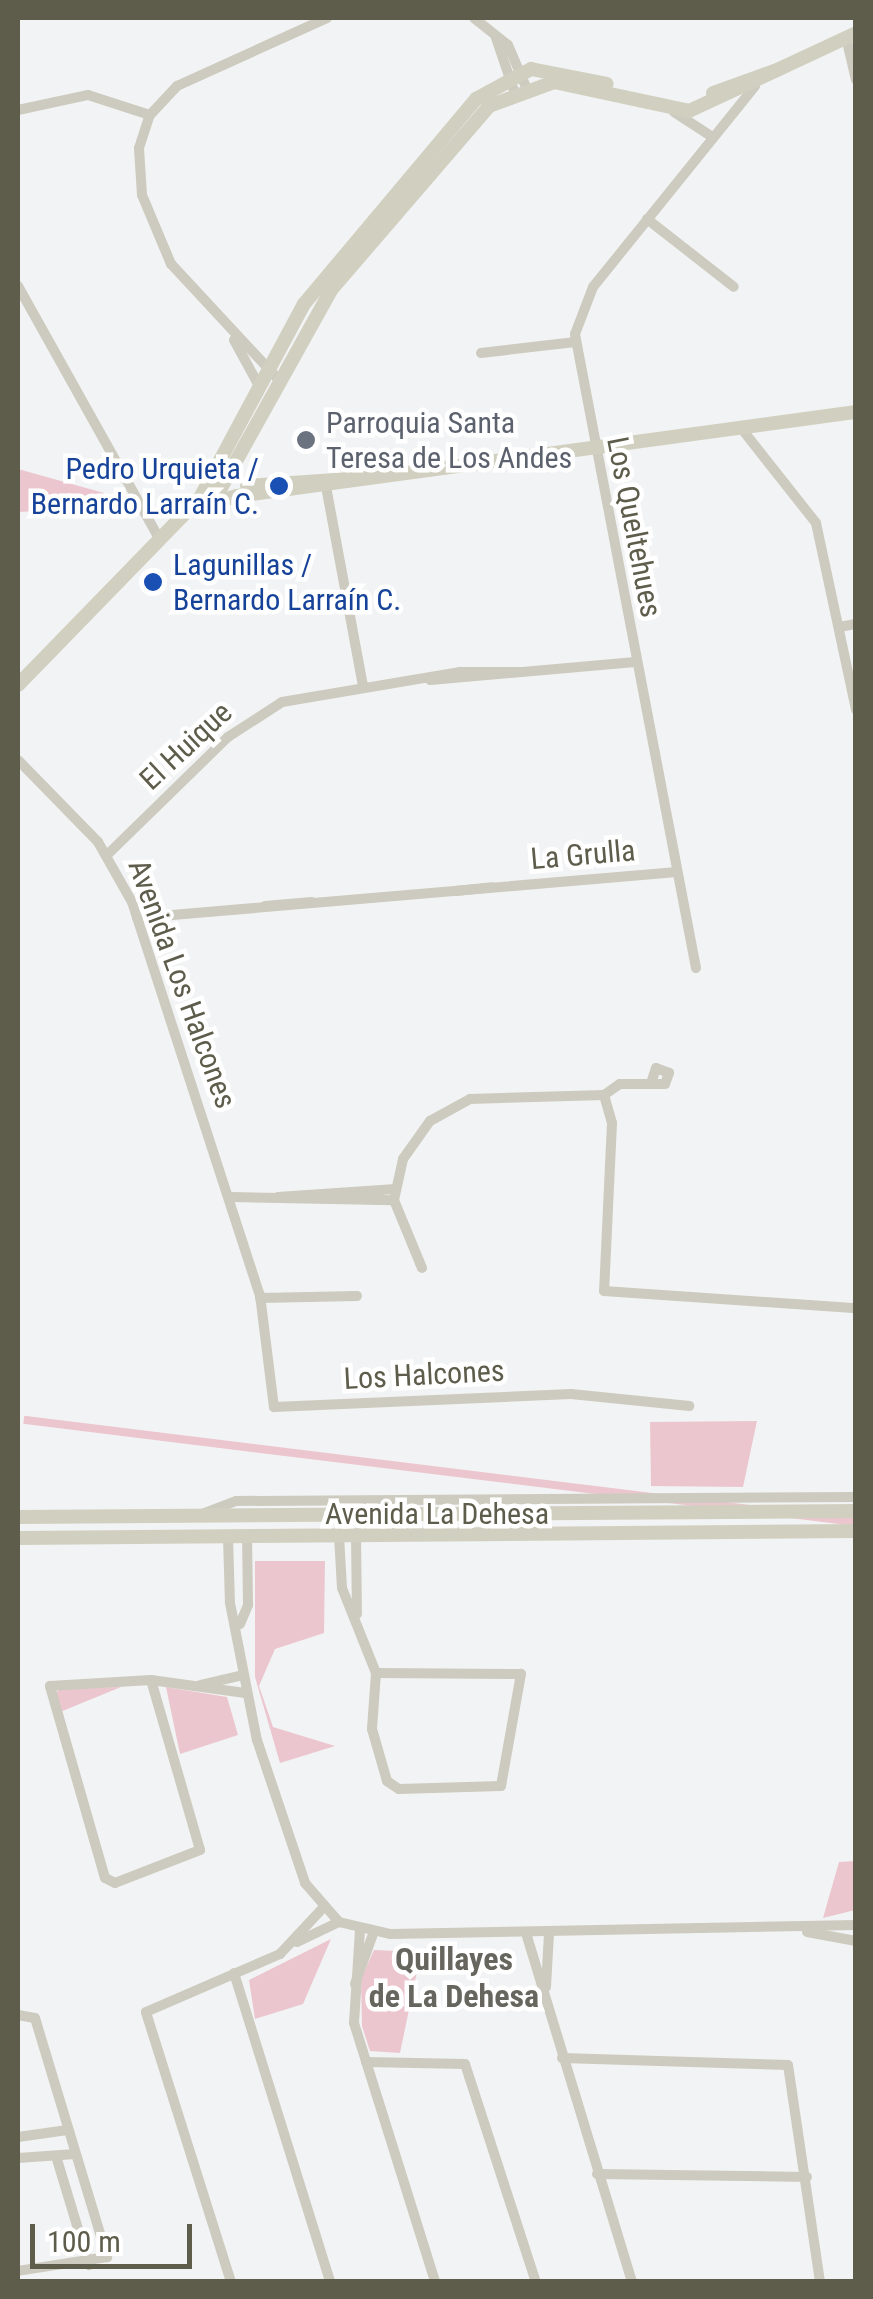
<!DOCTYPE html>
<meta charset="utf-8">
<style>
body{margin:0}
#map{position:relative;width:873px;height:2299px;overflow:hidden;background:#f2f3f4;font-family:"Roboto Condensed",sans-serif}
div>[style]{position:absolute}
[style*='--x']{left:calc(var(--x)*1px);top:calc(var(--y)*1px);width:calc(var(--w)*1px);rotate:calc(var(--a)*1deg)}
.green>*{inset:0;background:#ecc6ce;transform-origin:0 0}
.street>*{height:10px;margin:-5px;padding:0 5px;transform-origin:5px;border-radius:5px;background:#cdcbbf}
.secondary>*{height:14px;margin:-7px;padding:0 7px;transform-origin:7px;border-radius:7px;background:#d1d0c0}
.dots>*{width:28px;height:28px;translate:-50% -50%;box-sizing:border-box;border:5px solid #fff;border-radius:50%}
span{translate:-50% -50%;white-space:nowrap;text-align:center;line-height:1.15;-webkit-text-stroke:9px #fff;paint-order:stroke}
.worship-label{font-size:30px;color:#5b616d}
.left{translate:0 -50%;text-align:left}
.transit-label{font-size:30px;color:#164399}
.right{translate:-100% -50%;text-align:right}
.street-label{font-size:30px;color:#5e5c4b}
.neighbourhood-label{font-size:32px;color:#66665f;font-weight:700}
.frame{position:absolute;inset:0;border:20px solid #5e5c4b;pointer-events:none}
.scale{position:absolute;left:30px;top:2224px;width:162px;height:45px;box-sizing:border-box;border:5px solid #5e5c4b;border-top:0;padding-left:12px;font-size:30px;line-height:35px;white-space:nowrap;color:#5e5c4b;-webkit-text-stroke:8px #fff;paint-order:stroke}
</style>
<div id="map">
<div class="green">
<i style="clip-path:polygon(18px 469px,104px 493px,113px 507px,18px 512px)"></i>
<i style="clip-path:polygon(757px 1421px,743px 1487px,651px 1486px,650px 1422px)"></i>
<i style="left:856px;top:1518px;width:8px;height:838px;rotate:97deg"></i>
<i style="clip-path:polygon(255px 1561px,325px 1561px,324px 1633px,275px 1649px,259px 1686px,273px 1727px,335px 1746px,280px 1763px,255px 1677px)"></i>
<i style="clip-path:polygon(121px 1687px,60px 1712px,55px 1695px,60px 1688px)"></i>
<i style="clip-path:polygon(166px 1687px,227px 1697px,238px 1735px,180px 1754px)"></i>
<i style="clip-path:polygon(855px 1861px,855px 1910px,823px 1918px,839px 1862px)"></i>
<i style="clip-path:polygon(331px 1939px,303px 2004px,255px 2019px,249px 1980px)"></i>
<i style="clip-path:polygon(374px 1950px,421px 1952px,400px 2053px,370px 2051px,362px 2026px,361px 1979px)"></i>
</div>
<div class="street">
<i style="--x:474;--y:18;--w:43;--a:38.5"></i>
<i style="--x:508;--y:45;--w:46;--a:66.8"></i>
<i style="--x:846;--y:37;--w:44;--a:76.9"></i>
<i style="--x:496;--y:38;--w:56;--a:71.2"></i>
<i style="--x:18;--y:110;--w:72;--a:-12.1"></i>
<i style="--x:88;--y:95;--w:65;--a:17.9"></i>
<i style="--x:674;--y:112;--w:44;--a:33"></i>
<i style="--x:647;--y:219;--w:110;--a:38"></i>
<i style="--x:18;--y:286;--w:289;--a:60.8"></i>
<i style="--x:234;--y:340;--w:50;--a:61.4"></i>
<i style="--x:481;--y:353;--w:95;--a:-6.7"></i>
<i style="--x:278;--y:379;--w:157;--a:-132.9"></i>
<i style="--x:171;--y:264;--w:75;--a:-112.8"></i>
<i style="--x:142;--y:195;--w:47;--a:-93.7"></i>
<i style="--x:139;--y:148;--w:35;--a:-72"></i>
<i style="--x:150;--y:115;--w:40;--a:-47"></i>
<i style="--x:177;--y:86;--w:165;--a:-24.4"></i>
<i style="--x:741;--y:428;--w:121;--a:51.7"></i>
<i style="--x:816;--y:523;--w:191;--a:77.9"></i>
<i style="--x:325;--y:481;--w:208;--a:79.5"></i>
<i style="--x:839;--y:627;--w:17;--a:-10"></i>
<i style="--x:430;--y:680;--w:206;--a:-5"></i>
<i style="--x:18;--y:760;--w:115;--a:45.7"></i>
<i style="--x:98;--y:842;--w:69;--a:60.5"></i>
<i style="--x:132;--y:902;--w:413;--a:72"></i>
<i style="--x:260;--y:1295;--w:113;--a:82.9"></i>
<i style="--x:274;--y:1407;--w:297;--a:-2.5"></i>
<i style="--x:571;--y:1394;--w:119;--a:5.8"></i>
<i style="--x:107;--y:855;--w:169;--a:-44.3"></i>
<i style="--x:228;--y:737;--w:64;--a:-32.9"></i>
<i style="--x:282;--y:702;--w:181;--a:-9.6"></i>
<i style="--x:460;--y:672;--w:62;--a:0"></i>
<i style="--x:456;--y:891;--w:36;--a:-6"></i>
<i style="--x:265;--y:906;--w:47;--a:-4.9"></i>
<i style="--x:137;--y:918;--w:542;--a:-4.87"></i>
<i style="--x:696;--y:968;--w:645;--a:-100.81"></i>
<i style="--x:575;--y:334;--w:50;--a:-69"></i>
<i style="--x:593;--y:287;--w:258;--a:-51.1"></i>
<i style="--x:604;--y:1095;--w:29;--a:74"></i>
<i style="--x:612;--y:1123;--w:168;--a:92.7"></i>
<i style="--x:604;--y:1291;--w:253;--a:3.9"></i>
<i style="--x:231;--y:1197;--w:163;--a:1.1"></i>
<i style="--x:278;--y:1197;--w:118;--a:-3.9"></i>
<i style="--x:422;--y:1268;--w:74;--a:-112.4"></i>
<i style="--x:394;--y:1200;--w:42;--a:-77.6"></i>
<i style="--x:403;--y:1159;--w:47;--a:-54.6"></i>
<i style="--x:430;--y:1121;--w:46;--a:-28.8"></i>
<i style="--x:470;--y:1099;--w:134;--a:-1.7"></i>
<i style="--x:604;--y:1095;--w:19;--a:-35"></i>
<i style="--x:620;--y:1084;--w:45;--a:0"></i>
<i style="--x:665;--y:1084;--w:12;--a:-70"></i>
<i style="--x:669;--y:1073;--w:14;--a:-159"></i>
<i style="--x:656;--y:1068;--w:13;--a:108"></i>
<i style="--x:260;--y:1298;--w:97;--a:-1.2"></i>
<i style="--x:197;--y:1516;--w:42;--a:-21"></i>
<i style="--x:236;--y:1501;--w:620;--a:-0.37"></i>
<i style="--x:339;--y:1536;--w:52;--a:86.7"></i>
<i style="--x:342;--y:1588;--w:92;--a:68.2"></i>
<i style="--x:376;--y:1673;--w:56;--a:94.1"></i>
<i style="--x:372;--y:1729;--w:54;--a:73.9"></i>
<i style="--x:387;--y:1781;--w:14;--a:34"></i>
<i style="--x:399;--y:1789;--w:102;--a:-1.7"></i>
<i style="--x:501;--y:1786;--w:114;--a:-79.9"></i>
<i style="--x:521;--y:1674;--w:145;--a:-179.6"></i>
<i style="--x:356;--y:1536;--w:78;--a:89.3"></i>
<i style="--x:228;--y:1537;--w:66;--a:88.3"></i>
<i style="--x:230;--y:1603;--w:140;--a:78.9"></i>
<i style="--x:257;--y:1740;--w:151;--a:71.4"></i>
<i style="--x:305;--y:1883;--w:52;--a:48.9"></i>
<i style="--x:339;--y:1922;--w:52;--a:13.2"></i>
<i style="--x:390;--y:1934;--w:466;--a:-1.1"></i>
<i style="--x:240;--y:1624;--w:21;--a:-67"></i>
<i style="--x:248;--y:1605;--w:69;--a:-90.8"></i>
<i style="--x:151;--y:1680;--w:177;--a:73.9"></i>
<i style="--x:200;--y:1850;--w:91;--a:158.8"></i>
<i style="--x:115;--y:1883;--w:11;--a:-153"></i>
<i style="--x:105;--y:1878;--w:200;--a:-106"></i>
<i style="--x:50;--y:1686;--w:101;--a:-3.4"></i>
<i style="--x:151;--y:1680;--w:95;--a:7.9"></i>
<i style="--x:200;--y:1685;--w:44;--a:-13.1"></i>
<i style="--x:360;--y:1930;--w:93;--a:93.7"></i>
<i style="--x:354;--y:2023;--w:271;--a:72.6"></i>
<i style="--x:807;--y:1932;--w:50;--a:10.4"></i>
<i style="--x:526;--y:1933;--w:365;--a:73.1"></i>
<i style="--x:297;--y:1942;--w:47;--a:-25.5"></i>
<i style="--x:234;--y:1973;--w:324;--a:72.7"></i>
<i style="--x:355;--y:1984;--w:53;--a:-70.2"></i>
<i style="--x:546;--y:1987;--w:54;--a:-86.8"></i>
<i style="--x:18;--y:2015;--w:17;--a:10"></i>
<i style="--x:35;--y:2018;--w:250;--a:73.2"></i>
<i style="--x:107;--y:2257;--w:90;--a:171.1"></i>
<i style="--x:562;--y:2058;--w:226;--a:1.8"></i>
<i style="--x:788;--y:2065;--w:219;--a:81.6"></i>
<i style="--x:366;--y:2062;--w:99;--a:1.2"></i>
<i style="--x:465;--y:2064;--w:229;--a:72"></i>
<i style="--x:18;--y:2137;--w:50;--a:-8"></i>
<i style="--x:56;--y:2156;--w:114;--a:73.2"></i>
<i style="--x:18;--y:2158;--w:57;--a:-4"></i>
<i style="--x:597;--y:2174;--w:210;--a:0.8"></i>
<i style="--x:231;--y:2282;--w:283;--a:-107.5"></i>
<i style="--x:146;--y:2012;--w:146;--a:-23.4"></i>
<i style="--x:280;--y:1954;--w:62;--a:-47"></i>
</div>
<div class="secondary">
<i style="--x:713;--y:93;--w:68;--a:-19.8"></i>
<i style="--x:247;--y:486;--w:118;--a:-3.9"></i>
<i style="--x:201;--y:496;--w:218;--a:-61.8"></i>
<i style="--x:304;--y:304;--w:268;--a:-50"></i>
<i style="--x:476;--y:99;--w:63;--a:-28.6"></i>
<i style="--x:531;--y:69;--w:77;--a:11.2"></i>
<i style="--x:199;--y:507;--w:29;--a:-41"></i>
<i style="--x:221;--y:488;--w:227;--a:-60.9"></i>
<i style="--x:331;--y:290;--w:243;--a:-49.3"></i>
<i style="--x:489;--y:106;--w:69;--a:-20.3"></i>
<i style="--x:554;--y:82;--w:138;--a:12.1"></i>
<i style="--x:689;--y:111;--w:184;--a:-25"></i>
<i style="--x:187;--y:511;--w:52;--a:-16.7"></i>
<i style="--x:237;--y:496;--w:625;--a:-7.73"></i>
<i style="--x:18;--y:685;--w:250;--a:-45.8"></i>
<i style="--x:18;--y:1517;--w:838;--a:-0.41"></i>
<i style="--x:18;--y:1538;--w:838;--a:-0.48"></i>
</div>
<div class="dots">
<i style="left:306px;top:440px;background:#6b7280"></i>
<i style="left:279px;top:486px;background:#1a4fb4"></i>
<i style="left:153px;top:582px;background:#1a4fb4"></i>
</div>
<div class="worship-label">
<span class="left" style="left:326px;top:440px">Parroquia Santa<br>Teresa de Los Andes</span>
</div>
<div class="transit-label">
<span class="right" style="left:259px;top:486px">Pedro Urquieta /<br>Bernardo Larraín C.</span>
<span class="left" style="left:173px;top:582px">Lagunillas /<br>Bernardo Larraín C.</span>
</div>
<div class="street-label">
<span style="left:634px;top:527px;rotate:79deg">Los Queltehues</span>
<span style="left:186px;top:746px;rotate:-43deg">El Huique</span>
<span style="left:583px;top:855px;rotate:-5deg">La Grulla</span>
<span style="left:182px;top:984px;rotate:70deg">Avenida Los Halcones</span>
<span style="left:424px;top:1375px;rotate:-3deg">Los Halcones</span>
<span style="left:437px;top:1514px">Avenida La Dehesa</span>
</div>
<div class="neighbourhood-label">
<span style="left:454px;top:1978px">Quillayes<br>de La Dehesa</span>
</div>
<div class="frame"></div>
<div class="scale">100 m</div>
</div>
